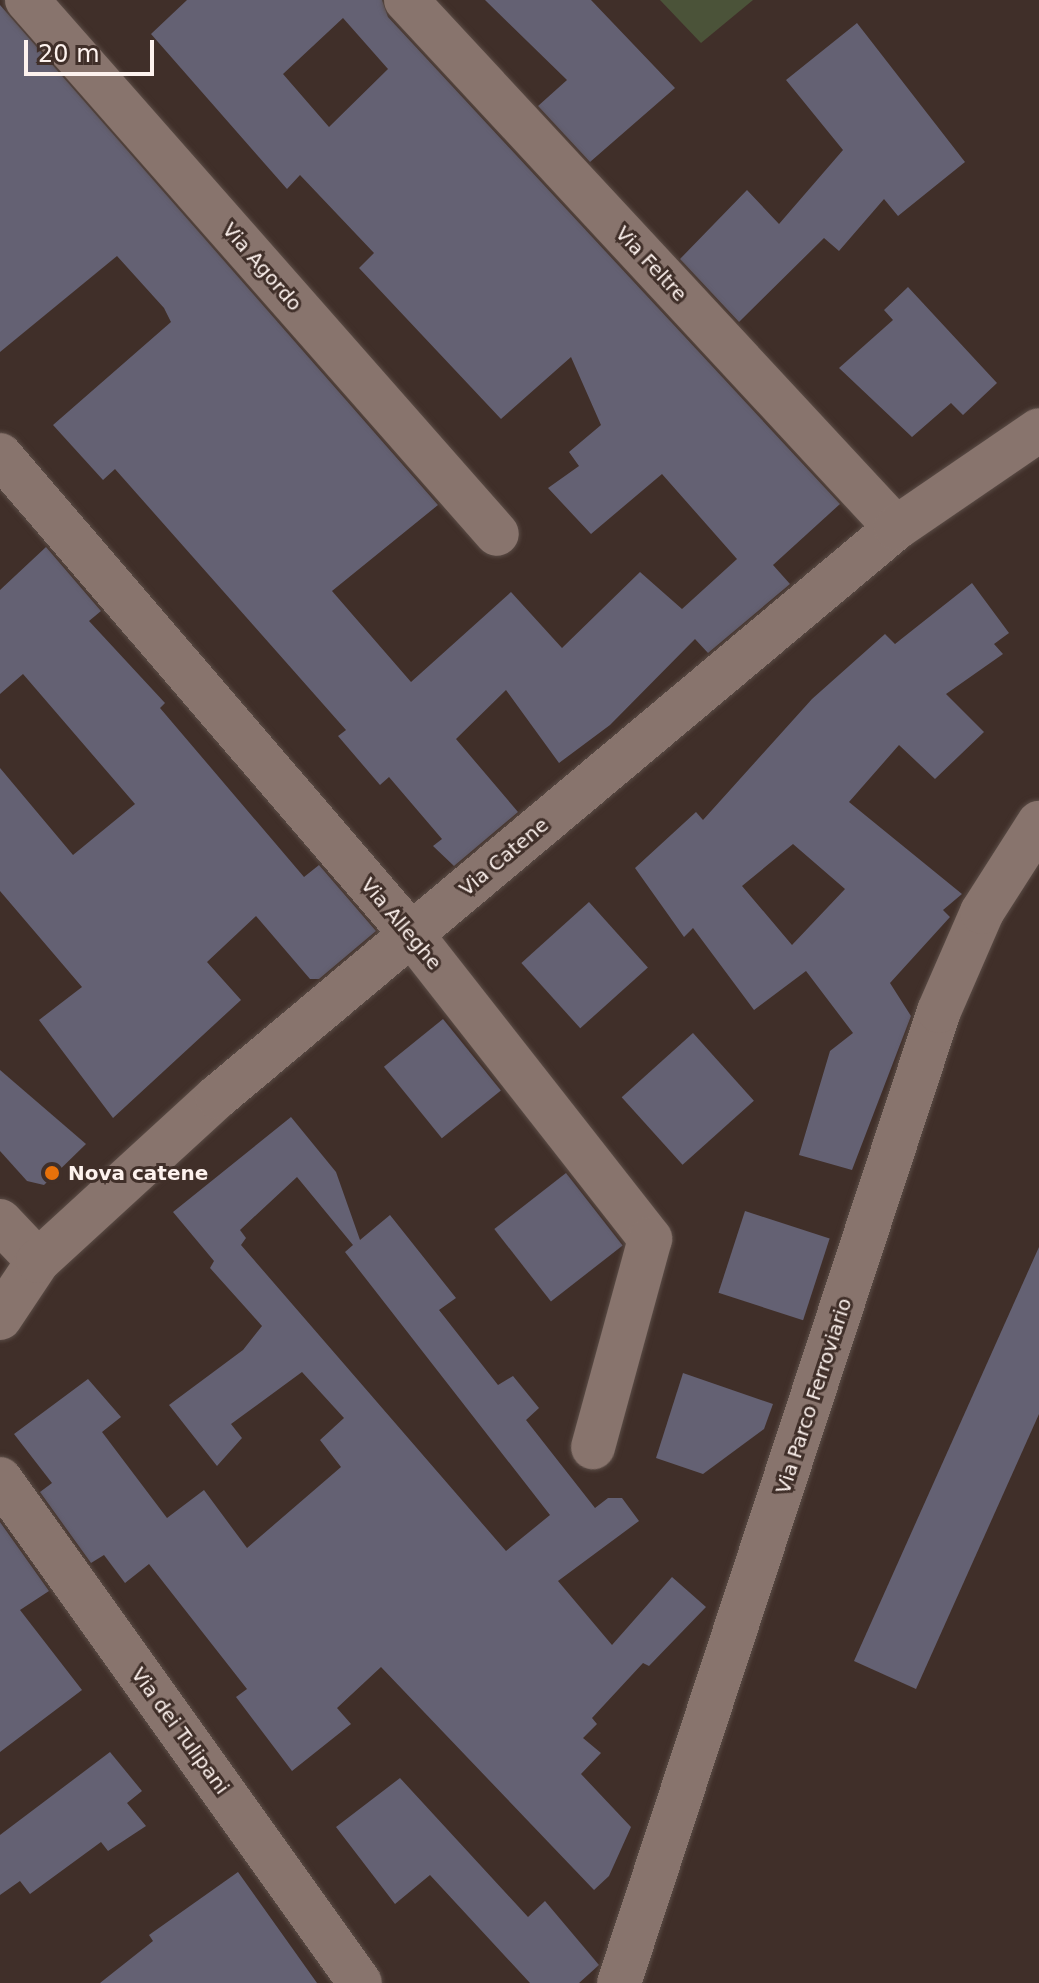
<!DOCTYPE html>
<style>
body{margin:0}
#map{position:relative;width:1039px;height:1983px;overflow:hidden;background:#402f29;font-family:"DejaVu Sans",sans-serif}
div>[style]{position:absolute}
[style*='--x']{left:calc(var(--x)*1px);top:calc(var(--y)*1px);width:calc(var(--w)*1px);rotate:calc(var(--a)*1deg)}
.green>*{inset:0;background:#4b5339}
.building>*{inset:0;background:#646173;transform-origin:0 0}
.roads{filter:drop-shadow(0 0 2px #5a4c46) drop-shadow(0 0 2px #5a4c46)}
.minor>*{height:44px;margin:-22px;padding:0 22px;transform-origin:22px;border-radius:22px;background:#88746d}
.dots>*{width:22px;height:22px;translate:-50% -50%;box-sizing:border-box;border:4px solid #402f29;border-radius:50%}
span{translate:-50% -50%;white-space:nowrap;text-align:center;line-height:1.15;-webkit-text-stroke:6px #402f29;paint-order:stroke}
.street-label{font-size:20px;color:#fdf2ee}
.poi-label{font-size:20px;color:#fdf2ee;font-weight:700}
.left{translate:0 -50%;text-align:left}
.scale{position:absolute;left:24px;top:40px;width:130px;height:36px;box-sizing:border-box;border:4px solid #fdf2ee;border-top:0;padding-left:10px;font-size:24px;line-height:28px;white-space:nowrap;color:#fdf2ee;-webkit-text-stroke:6px #402f29;paint-order:stroke}
</style>
<div id="map">
<div class="green">
<i style="clip-path:polygon(660px 0,753px 0,701px 43px)"></i>
</div>
<div class="building">
<i style="clip-path:polygon(evenodd,187px 0,382px 0,388px 17px,840px 504px,773px 565px,790px 584px,708px 653px,695px 639px,610px 725px,559px 763px,506px 690px,456px 739px,518px 812px,454px 866px,433px 846px,442px 839px,389px 777px,380px 785px,338px 736px,346px 730px,115px 469px,103px 480px,53px 425px,171px 322px,164px 308px,117px 256px,0 352px,0 5px,438px 505px,332px 591px,411px 682px,511px 592px,562px 648px,640px 572px,682px 609px,737px 559px,662px 474px,591px 534px,548px 488px,579px 466px,569px 452px,601px 425px,571px 357px,501px 419px,359px 268px,374px 253px,300px 175px,287px 189px,151px 34px,187px 0,343px 18px,388px 69px,329px 127px,283px 74px,343px 18px)"></i>
<i style="clip-path:polygon(485px 0,591px 0,675px 88px,590px 162px,538px 106px,567px 80px)"></i>
<i style="clip-path:polygon(857px 23px,965px 162px,898px 216px,884px 199px,839px 251px,824px 238px,739px 322px,680px 259px,747px 190px,779px 224px,843px 150px,786px 80px)"></i>
<i style="clip-path:polygon(908px 287px,997px 383px,963px 415px,951px 403px,912px 437px,839px 368px,893px 320px,884px 310px)"></i>
<i style="clip-path:polygon(46px 547px,101px 611px,89px 621px,165px 703px,160px 708px,304px 877px,319px 865px,376px 931px,319px 979px,310px 979px,256px 916px,207px 962px,241px 1000px,113px 1118px,39px 1020px,82px 987px,0 891px,0 768px,73px 855px,135px 804px,23px 674px,0 694px,0 590px)"></i>
<i style="clip-path:polygon(evenodd,972px 583px,1009px 633px,994px 644px,1003px 654px,946px 694px,984px 732px,935px 779px,899px 745px,849px 802px,962px 894px,943px 910px,950px 917px,890px 983px,911px 1016px,852px 1170px,799px 1155px,830px 1051px,853px 1033px,806px 971px,754px 1010px,693px 928px,684px 937px,635px 868px,696px 812px,703px 820px,812px 699px,885px 634px,895px 644px,972px 583px,793px 844px,845px 889px,792px 945px,742px 886px,793px 844px)"></i>
<i style="left:589px;top:902px;width:88px;height:91px;rotate:48deg"></i>
<i style="left:443px;top:1019px;width:92px;height:76px;rotate:51deg"></i>
<i style="left:693px;top:1033px;width:91px;height:96px;rotate:48deg"></i>
<i style="clip-path:polygon(0 1070px,86px 1144px,44px 1185px,27px 1181px,0 1151px)"></i>
<i style="clip-path:polygon(evenodd,291px 1117px,336px 1172px,360px 1240px,390px 1215px,456px 1298px,439px 1310px,498px 1385px,513px 1376px,539px 1408px,526px 1420px,595px 1508px,608px 1498px,622px 1498px,639px 1521px,558px 1581px,612px 1645px,672px 1577px,706px 1607px,649px 1666px,643px 1663px,592px 1718px,597px 1724px,583px 1738px,601px 1753px,581px 1774px,631px 1827px,609px 1876px,594px 1890px,381px 1667px,337px 1708px,351px 1724px,292px 1771px,236px 1697px,247px 1689px,149px 1564px,125px 1583px,104px 1555px,91px 1563px,40px 1492px,52px 1483px,14px 1434px,88px 1379px,121px 1417px,102px 1432px,167px 1518px,204px 1490px,247px 1548px,341px 1467px,320px 1440px,344px 1418px,302px 1372px,231px 1424px,242px 1438px,217px 1466px,169px 1405px,243px 1350px,262px 1326px,210px 1268px,214px 1261px,173px 1212px,291px 1117px,297px 1177px,353px 1245px,345px 1252px,550px 1515px,506px 1551px,241px 1245px,246px 1238px,240px 1230px,297px 1177px)"></i>
<i style="left:566px;top:1173px;width:92px;height:91px;rotate:52deg"></i>
<i style="left:745px;top:1211px;width:89px;height:86px;rotate:18deg"></i>
<i style="clip-path:polygon(1039px 1247px,1039px 1414px,916px 1689px,854px 1661px)"></i>
<i style="clip-path:polygon(683px 1373px,773px 1404px,764px 1429px,703px 1474px,656px 1458px)"></i>
<i style="clip-path:polygon(0 1522px,49px 1591px,20px 1610px,82px 1690px,0 1752px)"></i>
<i style="clip-path:polygon(110px 1752px,142px 1791px,127px 1803px,146px 1826px,108px 1851px,101px 1842px,30px 1894px,20px 1881px,0 1895px,0 1835px)"></i>
<i style="clip-path:polygon(400px 1778px,528px 1917px,545px 1901px,599px 1965px,579px 1983px,530px 1983px,430px 1875px,395px 1904px,336px 1827px)"></i>
<i style="clip-path:polygon(238px 1872px,317px 1983px,100px 1983px,153px 1941px,149px 1935px)"></i>
</div>
<div class="roads">
<div class="minor">
<i style="--x:27;--y:0;--w:711;--a:48.65"></i>
<i style="--x:406;--y:0;--w:720;--a:47.14"></i>
<i style="--x:0;--y:455;--w:633;--a:49.36"></i>
<i style="--x:412;--y:935;--w:386;--a:51.9"></i>
<i style="--x:650;--y:1239;--w:216;--a:105.3"></i>
<i style="--x:0;--y:1221;--w:55;--a:46.5"></i>
<i style="--x:0;--y:1318;--w:69;--a:-56.3"></i>
<i style="--x:38;--y:1261;--w:243;--a:-42.5"></i>
<i style="--x:217;--y:1097;--w:886;--a:-39.96"></i>
<i style="--x:896;--y:528;--w:173;--a:-34.4"></i>
<i style="--x:0;--y:1479;--w:619;--a:54.46"></i>
<i style="--x:619;--y:1983;--w:1023;--a:-71.78"></i>
<i style="--x:939;--y:1011;--w:108;--a:-66.5"></i>
<i style="--x:982;--y:912;--w:106;--a:-57.4"></i>
</div>
</div>
<div class="dots">
<i style="left:52px;top:1173px;background:#e8710a"></i>
</div>
<div class="street-label">
<span style="left:651px;top:264px;rotate:47deg">Via Feltre</span>
<span style="left:262px;top:267px;rotate:49deg">Via Agordo</span>
<span style="left:504px;top:857px;rotate:-40deg">Via Catene</span>
<span style="left:401px;top:924px;rotate:50deg">Via Alleghe</span>
<span style="left:814px;top:1396px;rotate:-72deg">Via Parco Ferroviario</span>
<span style="left:180px;top:1731px;rotate:54deg">Via dei Tulipani</span>
</div>
<div class="poi-label">
<span class="left" style="left:68px;top:1173px">Nova catene</span>
</div>
<div class="scale">20 m</div>
</div>
